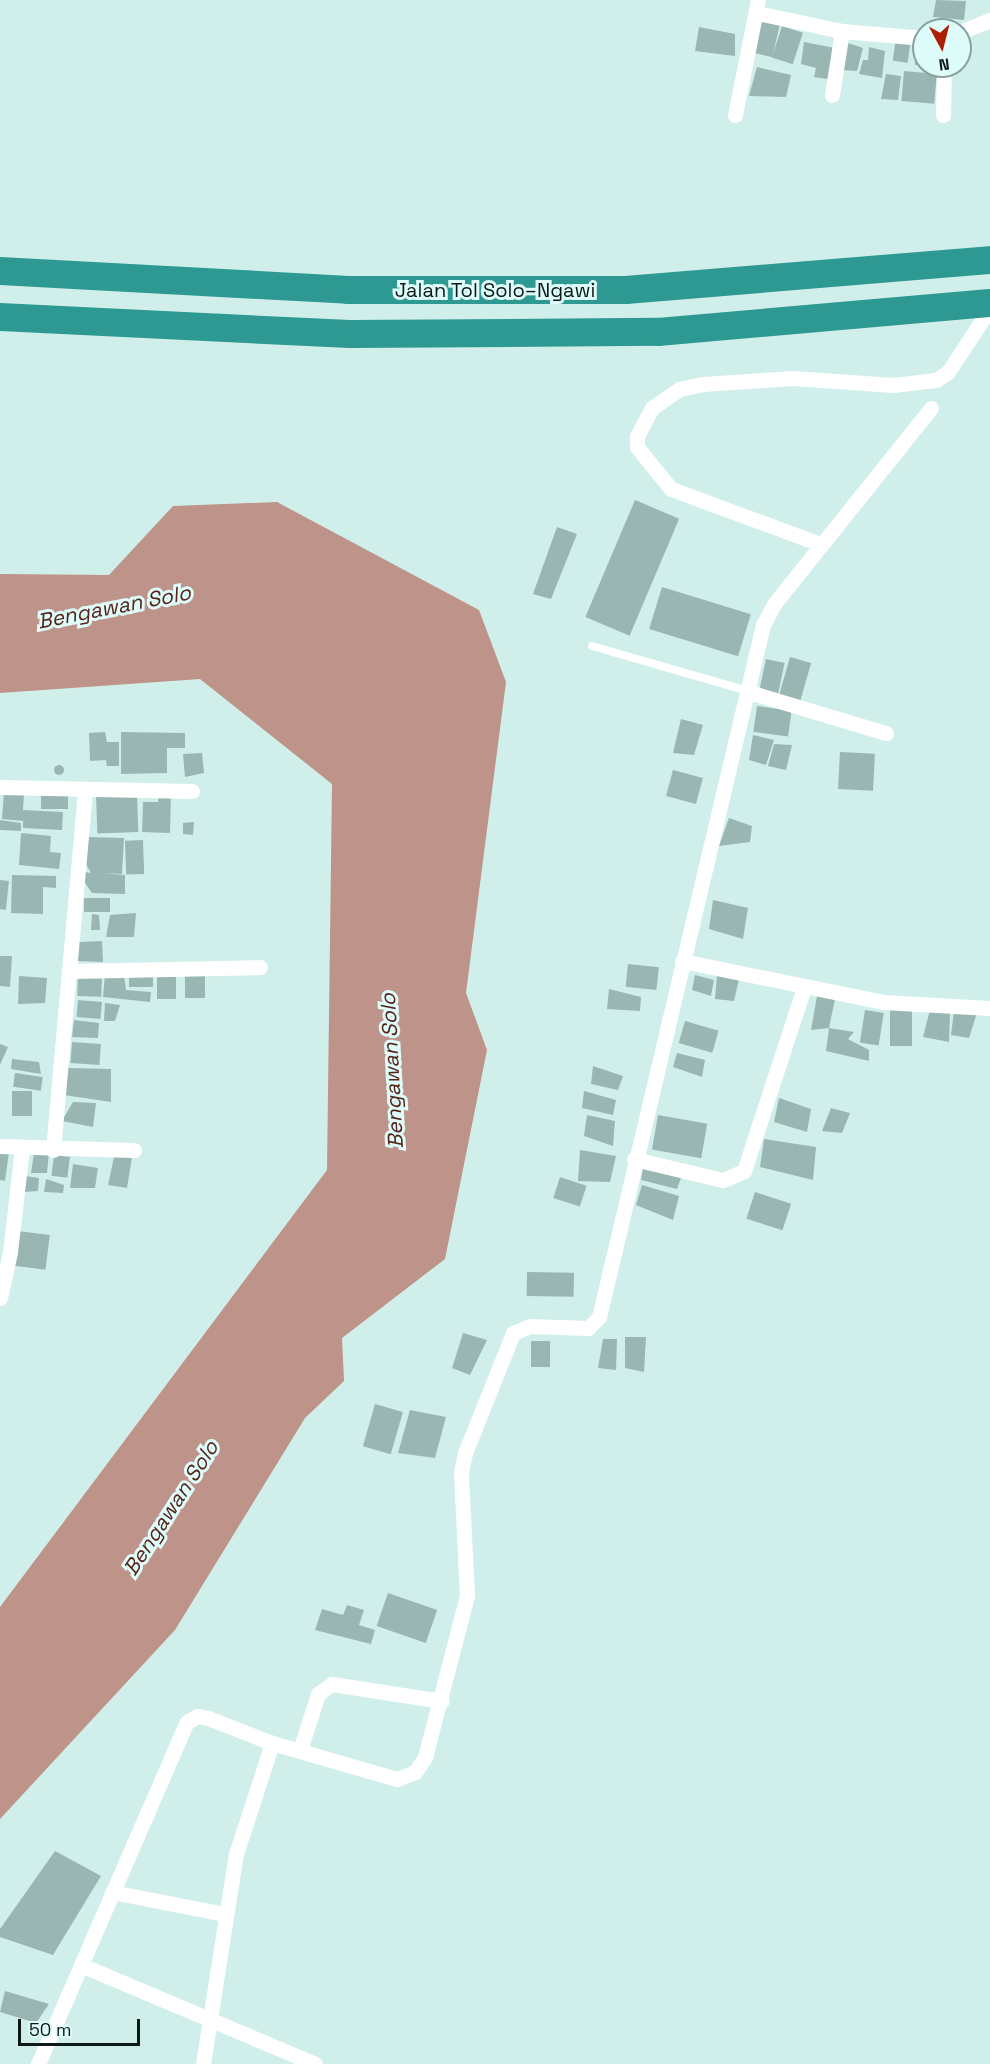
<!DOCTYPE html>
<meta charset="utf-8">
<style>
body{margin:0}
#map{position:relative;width:990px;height:2064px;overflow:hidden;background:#d0efeb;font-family:"Space Grotesk",sans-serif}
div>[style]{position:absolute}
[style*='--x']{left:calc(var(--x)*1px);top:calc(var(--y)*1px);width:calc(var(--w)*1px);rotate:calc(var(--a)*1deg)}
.water>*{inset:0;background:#be938a}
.building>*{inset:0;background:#99b6b3;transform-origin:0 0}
.round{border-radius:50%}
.service>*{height:8px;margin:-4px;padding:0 4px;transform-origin:4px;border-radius:4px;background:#fff}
.minor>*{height:15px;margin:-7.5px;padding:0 7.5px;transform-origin:7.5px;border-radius:7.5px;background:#fff}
.motorway>*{height:28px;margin:-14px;padding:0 14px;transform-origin:14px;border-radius:14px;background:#2e9992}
span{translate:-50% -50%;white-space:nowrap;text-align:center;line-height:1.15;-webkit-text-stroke:6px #defcf9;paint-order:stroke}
.street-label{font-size:20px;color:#0d1817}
.water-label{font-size:21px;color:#582218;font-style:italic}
.north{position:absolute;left:912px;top:18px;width:60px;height:60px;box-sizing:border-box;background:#defcf9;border:2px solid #8aa19f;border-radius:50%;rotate:173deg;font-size:16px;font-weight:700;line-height:24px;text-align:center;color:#0d1817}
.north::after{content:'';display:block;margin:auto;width:21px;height:27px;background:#ad1f04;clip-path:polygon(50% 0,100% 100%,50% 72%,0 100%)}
.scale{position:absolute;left:18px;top:2019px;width:122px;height:27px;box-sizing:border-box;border:3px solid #0d1817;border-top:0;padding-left:8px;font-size:18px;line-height:21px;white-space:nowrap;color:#0d1817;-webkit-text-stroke:4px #defcf9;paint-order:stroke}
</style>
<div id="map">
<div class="water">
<i style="clip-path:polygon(277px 502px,479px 610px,506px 682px,466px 993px,487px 1050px,445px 1259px,342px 1338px,344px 1381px,305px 1418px,175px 1630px,0 1819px,0 1607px,327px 1170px,332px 784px,200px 679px,0 693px,0 574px,109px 575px,173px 506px)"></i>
</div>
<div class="building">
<i style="clip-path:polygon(936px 0,966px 1px,964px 20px,933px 17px)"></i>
<i style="left:758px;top:17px;width:23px;height:36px;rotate:13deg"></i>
<i style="left:782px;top:26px;width:22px;height:33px;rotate:18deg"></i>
<i style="clip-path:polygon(699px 27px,735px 34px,735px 56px,695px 51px)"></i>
<i style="left:896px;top:38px;width:15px;height:23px;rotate:8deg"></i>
<i style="left:915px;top:40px;width:9px;height:25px"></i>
<i style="clip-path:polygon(804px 42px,835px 48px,828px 79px,814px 77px,816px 68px,801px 64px)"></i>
<i style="clip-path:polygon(845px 42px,863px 48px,857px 71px,840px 70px)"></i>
<i style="clip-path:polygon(869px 47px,885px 51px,882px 78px,859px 74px,863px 60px,868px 60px)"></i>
<i style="clip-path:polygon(757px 67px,791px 75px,786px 97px,749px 96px)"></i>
<i style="left:904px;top:71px;width:33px;height:30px;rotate:5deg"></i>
<i style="clip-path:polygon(886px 74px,901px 76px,898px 100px,881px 99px)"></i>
<i style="left:635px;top:500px;width:48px;height:127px;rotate:23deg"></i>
<i style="clip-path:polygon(557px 527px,577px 534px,551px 599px,533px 594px)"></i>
<i style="left:662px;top:587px;width:93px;height:44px;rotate:17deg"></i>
<i style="left:790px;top:657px;width:22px;height:39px;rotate:16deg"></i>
<i style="left:766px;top:659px;width:19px;height:32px;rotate:12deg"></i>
<i style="left:757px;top:706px;width:35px;height:26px;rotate:8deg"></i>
<i style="clip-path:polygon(681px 719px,703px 725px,694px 755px,673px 753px)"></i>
<i style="clip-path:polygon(105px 732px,107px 742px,119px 742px,119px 766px,107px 766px,106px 760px,90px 761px,89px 733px)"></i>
<i style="clip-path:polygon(121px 732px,185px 733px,185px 748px,167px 748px,167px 773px,121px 774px)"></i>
<i style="clip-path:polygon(753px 735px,774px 740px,766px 765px,749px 760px)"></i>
<i style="clip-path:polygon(774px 744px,792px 745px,786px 770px,768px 766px)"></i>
<i style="left:840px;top:752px;width:35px;height:37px;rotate:3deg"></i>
<i style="clip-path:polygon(202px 753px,204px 773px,185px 777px,183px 754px)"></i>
<i class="round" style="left:54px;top:765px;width:10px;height:10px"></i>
<i style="left:673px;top:770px;width:31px;height:27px;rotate:15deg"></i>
<i style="clip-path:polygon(4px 792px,24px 794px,23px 810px,63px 812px,62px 830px,23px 828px,23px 821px,2px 819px)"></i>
<i style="left:41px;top:794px;width:27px;height:15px"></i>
<i style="left:137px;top:794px;width:38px;height:41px;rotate:88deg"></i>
<i style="clip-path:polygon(159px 794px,171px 794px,170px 833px,142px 832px,143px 802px,158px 802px)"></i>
<i style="clip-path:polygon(729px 818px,752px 826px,750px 842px,719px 846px)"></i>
<i style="clip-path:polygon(0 820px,21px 823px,21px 831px,0 830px)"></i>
<i style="clip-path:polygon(194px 822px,193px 835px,183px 834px,183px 823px)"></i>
<i style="clip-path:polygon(21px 833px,51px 836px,50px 852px,61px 853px,59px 869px,19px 865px)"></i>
<i style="clip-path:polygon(88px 837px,124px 838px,122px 874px,103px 873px,125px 875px,125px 894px,92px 893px,85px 883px,85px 872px,91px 873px,83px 859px)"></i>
<i style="left:143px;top:840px;width:34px;height:18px;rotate:88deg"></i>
<i style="clip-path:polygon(12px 875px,56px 876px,56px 888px,43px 887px,43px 914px,11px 913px)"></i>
<i style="left:0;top:880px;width:9px;height:29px;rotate:6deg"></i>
<i style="left:84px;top:898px;width:26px;height:14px"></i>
<i style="clip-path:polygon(713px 900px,748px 908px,743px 939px,709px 929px)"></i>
<i style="clip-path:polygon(136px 913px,134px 937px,106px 937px,110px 915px)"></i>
<i style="clip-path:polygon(92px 914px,99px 915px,100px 930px,91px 930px)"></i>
<i style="clip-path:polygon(102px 941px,103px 962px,77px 961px,79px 942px)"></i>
<i style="clip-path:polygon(0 956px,12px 956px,10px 987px,0 986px)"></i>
<i style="left:628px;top:964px;width:31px;height:23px;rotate:6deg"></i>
<i style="left:157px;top:972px;width:19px;height:27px"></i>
<i style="left:185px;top:972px;width:20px;height:26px"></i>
<i style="clip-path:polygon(105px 974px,124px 975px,126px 990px,151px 992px,150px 1002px,103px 997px)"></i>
<i style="left:129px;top:974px;width:24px;height:13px"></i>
<i style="left:78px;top:975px;width:24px;height:21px;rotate:2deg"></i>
<i style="clip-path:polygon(695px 975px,714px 980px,711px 996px,692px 990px)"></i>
<i style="clip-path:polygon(717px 975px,739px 979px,734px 1001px,715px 999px)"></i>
<i style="clip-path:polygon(19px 976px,47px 978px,45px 1003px,18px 1004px)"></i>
<i style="clip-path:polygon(609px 989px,641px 997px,640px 1011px,607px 1009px)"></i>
<i style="clip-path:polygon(817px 996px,835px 999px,829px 1028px,811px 1030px)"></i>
<i style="left:78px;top:1000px;width:24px;height:17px;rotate:5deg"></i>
<i style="clip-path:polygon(105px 1003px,120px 1005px,115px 1021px,104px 1021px)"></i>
<i style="left:890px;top:1009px;width:22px;height:37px"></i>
<i style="left:865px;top:1010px;width:19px;height:33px;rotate:9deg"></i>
<i style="clip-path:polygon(930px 1010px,950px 1013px,949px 1042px,923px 1037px)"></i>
<i style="clip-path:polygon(954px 1011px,977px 1013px,969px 1038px,951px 1035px)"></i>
<i style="clip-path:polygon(74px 1020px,99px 1023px,98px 1038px,72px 1037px)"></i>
<i style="left:685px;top:1021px;width:35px;height:23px;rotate:16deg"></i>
<i style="clip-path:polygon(829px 1028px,854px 1032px,848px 1039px,869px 1050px,869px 1061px,826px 1051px)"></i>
<i style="left:72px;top:1042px;width:29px;height:21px;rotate:4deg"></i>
<i style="clip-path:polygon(0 1044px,8px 1047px,0 1065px)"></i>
<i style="clip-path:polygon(677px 1053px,705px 1060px,702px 1077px,673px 1067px)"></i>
<i style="clip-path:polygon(12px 1059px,39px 1062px,41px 1074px,11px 1069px)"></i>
<i style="clip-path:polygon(593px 1066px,623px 1076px,618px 1090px,591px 1084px)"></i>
<i style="clip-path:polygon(68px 1068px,111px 1069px,111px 1102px,64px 1095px)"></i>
<i style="left:15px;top:1073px;width:28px;height:14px;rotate:8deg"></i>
<i style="left:12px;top:1091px;width:20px;height:25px"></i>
<i style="clip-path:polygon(584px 1091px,616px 1100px,613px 1115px,582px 1108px)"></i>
<i style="clip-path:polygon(779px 1098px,811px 1109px,807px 1132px,774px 1122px)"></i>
<i style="clip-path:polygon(73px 1102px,96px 1103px,93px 1127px,62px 1121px)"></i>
<i style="clip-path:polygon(831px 1108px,850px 1113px,842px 1133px,822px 1131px)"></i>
<i style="clip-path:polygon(587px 1115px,615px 1121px,613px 1146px,584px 1136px)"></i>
<i style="left:658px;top:1115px;width:50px;height:35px;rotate:10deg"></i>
<i style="clip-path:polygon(764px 1139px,816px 1147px,813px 1180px,760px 1167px)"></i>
<i style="clip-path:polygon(580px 1150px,616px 1156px,610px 1182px,578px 1181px)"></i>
<i style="clip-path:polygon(0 1151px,9px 1152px,5px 1181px,0 1180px)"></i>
<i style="clip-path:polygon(34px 1153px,49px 1153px,47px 1173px,31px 1173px)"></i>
<i style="left:54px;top:1155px;width:16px;height:21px;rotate:7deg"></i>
<i style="clip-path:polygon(114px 1157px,132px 1157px,127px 1188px,108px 1185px)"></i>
<i style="clip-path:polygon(73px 1164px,98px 1168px,95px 1188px,70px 1188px)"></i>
<i style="clip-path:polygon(643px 1167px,681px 1178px,677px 1189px,641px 1180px)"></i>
<i style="clip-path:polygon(25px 1176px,39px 1178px,38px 1191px,24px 1192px)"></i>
<i style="left:560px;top:1177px;width:28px;height:22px;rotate:18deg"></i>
<i style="clip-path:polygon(46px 1179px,64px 1185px,63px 1193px,44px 1192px)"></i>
<i style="clip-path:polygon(642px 1185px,679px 1196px,673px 1220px,636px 1205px)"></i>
<i style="left:755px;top:1192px;width:38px;height:28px;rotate:18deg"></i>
<i style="left:18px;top:1231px;width:32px;height:35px;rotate:7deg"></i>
<i style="left:527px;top:1272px;width:47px;height:24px;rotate:1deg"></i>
<i style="clip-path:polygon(463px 1333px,487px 1340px,470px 1375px,452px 1368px)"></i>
<i style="clip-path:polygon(625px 1337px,646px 1337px,644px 1372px,625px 1368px)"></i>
<i style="clip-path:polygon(603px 1339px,617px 1339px,616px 1370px,598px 1368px)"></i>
<i style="left:531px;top:1341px;width:19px;height:26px"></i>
<i style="left:375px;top:1404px;width:29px;height:44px;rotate:16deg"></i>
<i style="clip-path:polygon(410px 1410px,446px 1417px,435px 1458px,398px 1453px)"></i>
<i style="left:388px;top:1593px;width:52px;height:35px;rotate:19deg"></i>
<i style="clip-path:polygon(347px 1605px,364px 1610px,359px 1625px,375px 1630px,371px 1644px,315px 1630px,322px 1609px,343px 1615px)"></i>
<i style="clip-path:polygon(55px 1851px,101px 1876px,53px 1955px,0 1937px,0 1929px)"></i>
<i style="clip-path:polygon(5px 1991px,49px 2004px,36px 2023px,0 2012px)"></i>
</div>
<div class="service">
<i style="--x:592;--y:646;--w:162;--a:16.1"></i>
</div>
<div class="minor">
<i style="--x:757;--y:13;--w:87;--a:12"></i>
<i style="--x:842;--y:31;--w:82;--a:4.9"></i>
<i style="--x:960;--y:32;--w:32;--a:-22"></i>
<i style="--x:832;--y:95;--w:65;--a:-81.1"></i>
<i style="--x:735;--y:115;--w:117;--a:-78.7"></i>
<i style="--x:943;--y:115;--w:49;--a:-88.8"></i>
<i style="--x:820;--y:544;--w:159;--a:-159.7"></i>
<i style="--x:671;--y:489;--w:54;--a:-129"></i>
<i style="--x:637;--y:447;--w:11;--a:-90"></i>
<i style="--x:637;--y:436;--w:32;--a:-62"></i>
<i style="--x:652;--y:408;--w:33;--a:-35"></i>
<i style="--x:679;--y:389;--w:25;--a:-12"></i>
<i style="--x:703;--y:384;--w:90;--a:-3.8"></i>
<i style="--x:793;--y:378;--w:100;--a:4"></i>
<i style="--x:893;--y:385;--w:43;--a:-6.6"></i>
<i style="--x:936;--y:380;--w:14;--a:-34"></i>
<i style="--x:948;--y:372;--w:77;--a:-56.7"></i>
<i style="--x:749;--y:692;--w:143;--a:16.7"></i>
<i style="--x:0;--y:787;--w:192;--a:1.2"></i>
<i style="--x:682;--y:961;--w:205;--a:11.5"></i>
<i style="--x:883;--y:1002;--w:107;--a:3.2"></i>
<i style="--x:72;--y:971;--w:188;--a:-1.2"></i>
<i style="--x:0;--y:1146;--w:134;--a:1.7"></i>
<i style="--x:53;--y:1150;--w:359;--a:-84.9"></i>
<i style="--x:634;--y:1159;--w:91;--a:13.3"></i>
<i style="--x:723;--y:1180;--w:23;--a:-23"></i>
<i style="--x:744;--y:1171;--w:194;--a:-71.9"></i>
<i style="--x:0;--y:1298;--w:47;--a:-77.7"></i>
<i style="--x:10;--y:1252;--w:105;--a:-83.4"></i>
<i style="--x:300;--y:1750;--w:59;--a:-72.2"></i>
<i style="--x:318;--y:1694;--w:17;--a:-36"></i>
<i style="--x:332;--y:1684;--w:111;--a:8.8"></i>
<i style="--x:112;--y:1892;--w:114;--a:11.1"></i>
<i style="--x:81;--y:1965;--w:254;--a:22.9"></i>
<i style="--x:38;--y:2064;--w:373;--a:-66.5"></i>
<i style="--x:187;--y:1722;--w:12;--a:-31"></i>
<i style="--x:197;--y:1716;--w:11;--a:10"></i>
<i style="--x:208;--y:1718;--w:69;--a:21.3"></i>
<i style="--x:203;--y:2064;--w:213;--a:-81.1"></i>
<i style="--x:236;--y:1854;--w:117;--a:-72"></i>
<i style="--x:272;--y:1743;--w:130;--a:16.1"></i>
<i style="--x:397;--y:1779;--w:19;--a:-21"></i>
<i style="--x:415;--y:1772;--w:18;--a:-56"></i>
<i style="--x:425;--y:1757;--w:166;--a:-75.4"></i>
<i style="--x:467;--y:1596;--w:124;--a:-92.8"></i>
<i style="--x:461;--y:1472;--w:19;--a:-78"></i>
<i style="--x:465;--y:1453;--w:129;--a:-68.2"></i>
<i style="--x:513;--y:1333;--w:18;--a:-22"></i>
<i style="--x:530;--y:1326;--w:58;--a:2"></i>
<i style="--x:588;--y:1328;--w:16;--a:-45"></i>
<i style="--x:599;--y:1317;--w:711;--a:-76.67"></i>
<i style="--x:763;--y:625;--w:24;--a:-62"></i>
<i style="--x:774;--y:604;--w:251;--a:-51.3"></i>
</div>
<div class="motorway">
<i style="--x:0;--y:271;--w:349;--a:3.1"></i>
<i style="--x:348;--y:290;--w:278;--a:0"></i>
<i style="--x:626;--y:290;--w:365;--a:-4.7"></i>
<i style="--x:0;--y:317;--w:350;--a:2.8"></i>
<i style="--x:350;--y:334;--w:308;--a:-0.4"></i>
<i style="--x:658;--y:332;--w:333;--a:-5"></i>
</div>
<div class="street-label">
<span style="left:495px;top:290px">Jalan Tol Solo–Ngawi</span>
</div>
<div class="water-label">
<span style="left:114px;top:607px;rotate:-11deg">Bengawan Solo</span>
<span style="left:392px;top:1071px;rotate:-93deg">Bengawan Solo</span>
<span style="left:171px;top:1508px;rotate:-57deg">Bengawan Solo</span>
</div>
<div class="north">N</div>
<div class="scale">50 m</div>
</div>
